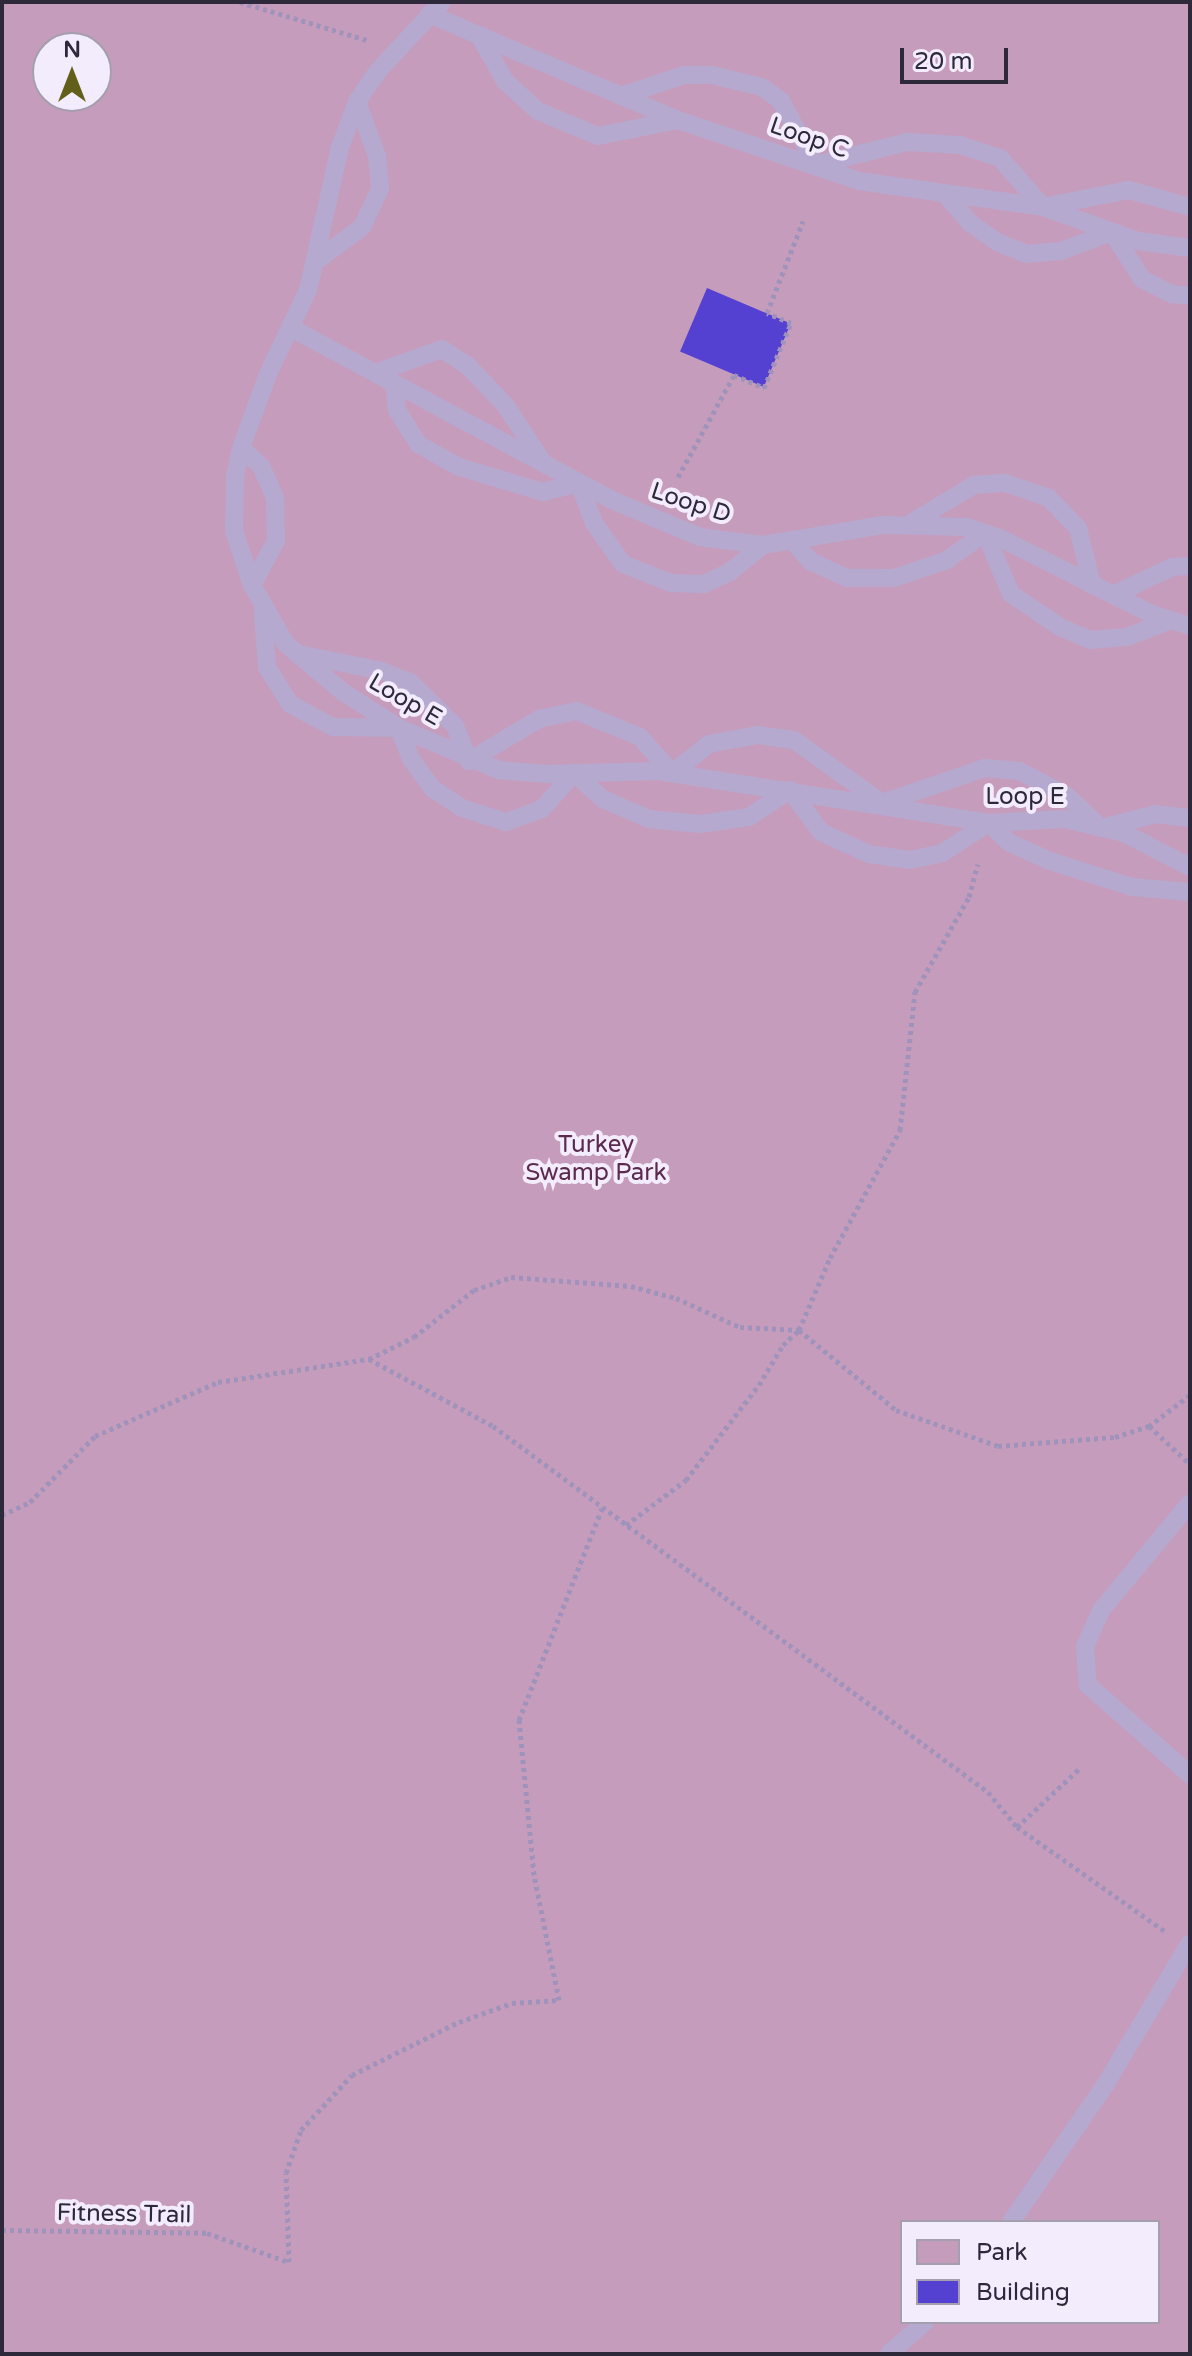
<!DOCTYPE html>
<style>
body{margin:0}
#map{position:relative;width:1192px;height:2356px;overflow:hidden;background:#e8dff5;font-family:"Varela Round",sans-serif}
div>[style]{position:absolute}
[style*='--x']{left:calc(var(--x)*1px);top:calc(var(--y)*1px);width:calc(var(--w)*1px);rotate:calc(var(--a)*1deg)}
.green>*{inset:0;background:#c69cbc}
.building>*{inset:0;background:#5541d1;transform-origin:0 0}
.path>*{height:5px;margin-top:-2.5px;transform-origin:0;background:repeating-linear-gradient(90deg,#a093bb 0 4px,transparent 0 8px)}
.lane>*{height:18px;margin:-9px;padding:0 9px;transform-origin:9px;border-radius:9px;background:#b6a9cf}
span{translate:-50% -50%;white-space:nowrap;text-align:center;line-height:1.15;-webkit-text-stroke:8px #f3ecfc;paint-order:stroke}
.street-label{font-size:24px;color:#2d293b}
.park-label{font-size:24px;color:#5c2a4f}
.frame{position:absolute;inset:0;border:4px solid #2d293b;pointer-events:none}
.legend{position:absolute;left:900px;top:2220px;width:260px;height:104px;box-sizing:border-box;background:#f3ecfc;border:2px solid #a49eaf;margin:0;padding:10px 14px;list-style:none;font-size:24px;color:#2d293b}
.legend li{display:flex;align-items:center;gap:16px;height:40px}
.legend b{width:40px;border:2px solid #a49eaf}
.north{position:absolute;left:32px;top:32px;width:80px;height:80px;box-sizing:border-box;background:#f3ecfc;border:2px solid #a49eaf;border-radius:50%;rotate:0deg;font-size:22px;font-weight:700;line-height:32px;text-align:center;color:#2d293b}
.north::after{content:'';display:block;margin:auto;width:28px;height:36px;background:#625f1a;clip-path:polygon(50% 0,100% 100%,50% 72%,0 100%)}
.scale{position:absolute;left:900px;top:48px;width:108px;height:36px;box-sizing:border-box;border:4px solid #2d293b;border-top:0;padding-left:10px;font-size:24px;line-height:28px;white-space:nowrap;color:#2d293b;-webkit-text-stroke:6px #f3ecfc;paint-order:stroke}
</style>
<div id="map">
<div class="green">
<i style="clip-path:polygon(evenodd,2px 2px,1190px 2px,1190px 2354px,2px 2354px,2px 2px,48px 48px,96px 48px,96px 96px,48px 96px,48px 48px,2px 2px,902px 2222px,1158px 2222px,1158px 2322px,902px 2322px,902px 2222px)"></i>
</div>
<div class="building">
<i style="left:707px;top:288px;width:91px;height:69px;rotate:23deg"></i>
</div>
<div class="path">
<i style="--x:240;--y:2;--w:136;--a:16.7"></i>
<i style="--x:678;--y:477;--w:116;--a:-61.2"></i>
<i style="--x:734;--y:375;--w:33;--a:23"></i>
<i style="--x:764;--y:388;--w:70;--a:-67.4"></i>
<i style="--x:791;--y:323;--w:26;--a:-157"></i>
<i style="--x:767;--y:313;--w:99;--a:-68.6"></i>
<i style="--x:369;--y:1359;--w:141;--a:28.4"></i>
<i style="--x:493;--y:1426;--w:616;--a:36.48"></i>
<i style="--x:988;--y:1792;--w:45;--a:50.4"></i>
<i style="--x:1017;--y:1827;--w:184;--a:35.2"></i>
<i style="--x:1190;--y:1395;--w:51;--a:142.9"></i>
<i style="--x:1149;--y:1426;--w:56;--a:42.8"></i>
<i style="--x:2;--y:1515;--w:31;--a:-25"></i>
<i style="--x:30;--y:1502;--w:93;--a:-45.4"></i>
<i style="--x:95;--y:1436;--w:134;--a:-23.7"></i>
<i style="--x:218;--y:1382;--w:153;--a:-8.7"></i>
<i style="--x:369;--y:1359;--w:50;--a:-26.1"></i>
<i style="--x:414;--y:1337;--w:76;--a:-38.1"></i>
<i style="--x:474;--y:1290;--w:39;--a:-19"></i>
<i style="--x:511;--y:1277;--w:120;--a:4.3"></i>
<i style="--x:631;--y:1286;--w:47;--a:14.9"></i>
<i style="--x:676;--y:1298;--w:70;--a:24.4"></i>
<i style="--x:740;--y:1327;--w:59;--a:2.9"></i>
<i style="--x:799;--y:1330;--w:126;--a:39.5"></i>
<i style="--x:896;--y:1410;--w:108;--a:19.4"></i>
<i style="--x:998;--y:1446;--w:117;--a:-4.4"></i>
<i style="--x:1115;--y:1437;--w:36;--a:-18"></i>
<i style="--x:626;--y:1525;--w:75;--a:-36.9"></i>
<i style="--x:686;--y:1480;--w:120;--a:-52.5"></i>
<i style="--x:759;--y:1385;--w:47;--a:-59"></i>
<i style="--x:783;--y:1345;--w:22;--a:-43"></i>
<i style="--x:799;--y:1330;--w:78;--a:-66.7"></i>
<i style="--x:830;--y:1258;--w:146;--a:-61.3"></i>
<i style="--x:900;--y:1130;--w:139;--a:-83.8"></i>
<i style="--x:915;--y:992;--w:109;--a:-60.4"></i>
<i style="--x:969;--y:897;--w:34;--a:-75"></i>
<i style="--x:1017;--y:1827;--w:85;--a:-43.1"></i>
<i style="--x:2;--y:2230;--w:205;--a:0.8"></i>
<i style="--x:207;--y:2233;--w:87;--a:19.5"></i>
<i style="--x:289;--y:2262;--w:89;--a:-91.9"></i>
<i style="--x:286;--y:2173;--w:46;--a:-70.8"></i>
<i style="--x:301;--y:2130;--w:75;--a:-47.2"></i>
<i style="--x:352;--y:2075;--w:119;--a:-26.4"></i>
<i style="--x:459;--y:2022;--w:56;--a:-19.7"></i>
<i style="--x:512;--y:2003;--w:47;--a:-3.7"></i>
<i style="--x:559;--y:2000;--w:127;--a:-101.3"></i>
<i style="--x:534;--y:1875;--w:156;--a:-95.5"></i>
<i style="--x:519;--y:1720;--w:228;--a:-68.6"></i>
</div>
<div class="lane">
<i style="--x:442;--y:2;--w:96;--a:132.9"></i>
<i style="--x:377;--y:72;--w:36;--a:124"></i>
<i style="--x:357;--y:102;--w:48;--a:110.7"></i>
<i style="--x:340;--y:147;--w:147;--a:102.6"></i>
<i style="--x:308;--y:290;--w:93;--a:115.5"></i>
<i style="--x:268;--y:374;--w:79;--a:110"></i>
<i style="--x:241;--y:448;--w:29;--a:102"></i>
<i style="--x:235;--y:476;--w:55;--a:91"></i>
<i style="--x:234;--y:531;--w:57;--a:71.6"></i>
<i style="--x:252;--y:585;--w:68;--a:60"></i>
<i style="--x:286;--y:644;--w:75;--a:40.1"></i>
<i style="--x:343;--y:692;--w:67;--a:32.7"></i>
<i style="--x:399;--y:728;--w:108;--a:22.8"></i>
<i style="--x:499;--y:770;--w:48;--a:4.8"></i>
<i style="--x:547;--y:774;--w:111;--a:-1.5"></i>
<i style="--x:658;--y:771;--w:335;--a:8.9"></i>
<i style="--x:989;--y:823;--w:75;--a:-3.1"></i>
<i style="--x:1064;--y:819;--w:62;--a:13.1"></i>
<i style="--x:1124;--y:833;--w:74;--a:27.3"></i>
<i style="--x:429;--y:14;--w:271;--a:23.1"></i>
<i style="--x:678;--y:120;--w:191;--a:18.6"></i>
<i style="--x:859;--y:181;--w:186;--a:8"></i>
<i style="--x:1043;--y:207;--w:101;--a:19.7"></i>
<i style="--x:1138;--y:241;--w:52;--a:7.7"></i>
<i style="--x:479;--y:35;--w:53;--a:60.5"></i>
<i style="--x:505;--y:81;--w:45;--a:42.3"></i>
<i style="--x:538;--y:111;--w:65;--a:22.6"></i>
<i style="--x:598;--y:136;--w:82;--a:-11.3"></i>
<i style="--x:624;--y:95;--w:63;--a:-18.4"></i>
<i style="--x:684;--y:75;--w:28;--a:0"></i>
<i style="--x:712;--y:75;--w:51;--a:13.5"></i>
<i style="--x:762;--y:87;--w:24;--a:36"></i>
<i style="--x:781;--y:101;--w:73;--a:61.3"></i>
<i style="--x:816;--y:165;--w:94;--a:-14.2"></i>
<i style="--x:907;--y:142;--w:53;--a:3.2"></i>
<i style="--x:960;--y:145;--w:42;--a:18"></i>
<i style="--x:1000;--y:158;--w:65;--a:48.7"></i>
<i style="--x:1043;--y:207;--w:88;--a:-11.2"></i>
<i style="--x:1129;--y:190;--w:63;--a:15.6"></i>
<i style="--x:944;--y:193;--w:40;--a:49"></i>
<i style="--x:970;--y:223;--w:33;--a:35"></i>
<i style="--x:997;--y:242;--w:31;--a:22"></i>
<i style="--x:1026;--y:254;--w:35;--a:-5"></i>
<i style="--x:1061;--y:251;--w:54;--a:-20.4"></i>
<i style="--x:1112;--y:232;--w:56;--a:57.4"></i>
<i style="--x:1142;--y:279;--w:34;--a:27"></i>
<i style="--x:1172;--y:294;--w:18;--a:6"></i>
<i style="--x:315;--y:262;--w:59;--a:-36.7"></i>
<i style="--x:362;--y:227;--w:42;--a:-64.7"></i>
<i style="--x:380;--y:189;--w:33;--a:-95"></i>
<i style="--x:377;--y:156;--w:58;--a:-110.3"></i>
<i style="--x:293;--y:329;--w:364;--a:28.2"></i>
<i style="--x:614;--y:501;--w:93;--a:22.7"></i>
<i style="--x:700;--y:537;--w:64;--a:7.2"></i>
<i style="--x:763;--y:545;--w:121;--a:-9.5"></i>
<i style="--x:882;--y:525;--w:85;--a:1.3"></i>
<i style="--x:967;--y:527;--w:37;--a:19"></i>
<i style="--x:1002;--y:539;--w:165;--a:26.7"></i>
<i style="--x:1149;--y:613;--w:43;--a:17.6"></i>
<i style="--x:375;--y:373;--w:71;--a:-19.7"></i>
<i style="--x:442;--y:349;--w:30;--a:33"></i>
<i style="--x:467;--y:365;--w:57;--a:46.4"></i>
<i style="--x:506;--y:406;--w:66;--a:56.8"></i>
<i style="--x:394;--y:383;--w:27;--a:84"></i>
<i style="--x:397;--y:410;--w:40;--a:58"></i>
<i style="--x:418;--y:444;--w:47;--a:29.3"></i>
<i style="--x:459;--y:467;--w:88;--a:16.6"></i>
<i style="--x:543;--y:492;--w:37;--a:-14"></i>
<i style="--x:579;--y:483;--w:43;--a:69.4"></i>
<i style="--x:594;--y:523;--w:50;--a:54.7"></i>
<i style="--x:623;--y:564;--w:52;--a:21.6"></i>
<i style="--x:671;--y:583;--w:33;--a:2"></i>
<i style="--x:704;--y:584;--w:29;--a:-25"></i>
<i style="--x:730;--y:572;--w:43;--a:-39.3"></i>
<i style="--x:241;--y:448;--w:27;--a:42"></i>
<i style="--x:261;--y:466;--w:34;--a:66"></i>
<i style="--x:275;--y:497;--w:44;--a:88.7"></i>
<i style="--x:276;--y:541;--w:50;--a:118.6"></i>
<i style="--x:911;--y:523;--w:74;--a:-31.1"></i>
<i style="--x:974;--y:485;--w:31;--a:-4"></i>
<i style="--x:1005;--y:483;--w:46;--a:18.8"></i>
<i style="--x:1049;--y:498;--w:42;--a:46"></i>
<i style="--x:1078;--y:528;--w:59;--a:76.2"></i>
<i style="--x:792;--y:540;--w:28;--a:49"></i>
<i style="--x:810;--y:561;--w:41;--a:24.7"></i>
<i style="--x:847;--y:578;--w:47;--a:0"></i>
<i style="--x:894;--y:578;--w:56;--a:-18.8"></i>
<i style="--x:947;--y:560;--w:47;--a:-35.4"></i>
<i style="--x:985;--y:533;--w:66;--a:66.9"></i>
<i style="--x:1011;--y:594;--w:59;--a:34"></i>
<i style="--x:1060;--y:627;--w:34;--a:23"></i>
<i style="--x:1091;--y:640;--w:36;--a:-5"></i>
<i style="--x:1127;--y:637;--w:44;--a:-21.3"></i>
<i style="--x:1113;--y:595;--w:65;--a:-25.4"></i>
<i style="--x:1172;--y:567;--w:18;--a:-3"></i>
<i style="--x:263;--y:613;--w:54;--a:85.8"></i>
<i style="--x:267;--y:667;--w:44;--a:58.1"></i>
<i style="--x:290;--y:704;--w:49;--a:28.1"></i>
<i style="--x:333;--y:727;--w:66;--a:0.9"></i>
<i style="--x:399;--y:728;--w:33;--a:69"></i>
<i style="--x:411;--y:759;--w:37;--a:54"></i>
<i style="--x:433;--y:789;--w:35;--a:33"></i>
<i style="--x:462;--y:808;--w:46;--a:17.7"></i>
<i style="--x:506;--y:822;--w:38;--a:-20"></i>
<i style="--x:542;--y:809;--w:48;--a:-48.4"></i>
<i style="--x:574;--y:773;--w:39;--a:42"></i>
<i style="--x:603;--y:799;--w:50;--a:23.5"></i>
<i style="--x:649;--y:819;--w:51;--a:5.6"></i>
<i style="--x:700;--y:824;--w:49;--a:-8.1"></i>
<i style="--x:749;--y:817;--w:49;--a:-33.4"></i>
<i style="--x:790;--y:790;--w:52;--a:53.6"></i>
<i style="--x:821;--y:832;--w:53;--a:24.6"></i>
<i style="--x:869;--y:854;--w:41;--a:8.3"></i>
<i style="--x:910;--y:860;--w:33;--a:-12"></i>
<i style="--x:942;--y:853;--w:56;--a:-32.6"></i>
<i style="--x:989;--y:823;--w:29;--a:44"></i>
<i style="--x:1010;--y:843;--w:44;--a:24.2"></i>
<i style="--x:1050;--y:861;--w:86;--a:17.6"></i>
<i style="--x:1132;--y:887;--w:58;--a:4.9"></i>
<i style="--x:299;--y:654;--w:85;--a:11.6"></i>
<i style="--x:382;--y:671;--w:31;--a:22"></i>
<i style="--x:411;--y:683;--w:62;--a:44.3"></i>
<i style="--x:455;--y:726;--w:38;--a:68"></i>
<i style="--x:469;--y:761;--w:82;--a:-31"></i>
<i style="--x:539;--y:719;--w:39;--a:-12"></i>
<i style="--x:577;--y:711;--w:68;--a:22.4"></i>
<i style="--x:640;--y:737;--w:48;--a:48.4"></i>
<i style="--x:672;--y:773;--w:47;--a:-38.1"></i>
<i style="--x:709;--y:744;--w:50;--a:-10.4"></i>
<i style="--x:758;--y:735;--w:36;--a:8"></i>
<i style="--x:794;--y:740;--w:108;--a:35.6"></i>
<i style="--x:882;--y:803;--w:109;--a:-18.8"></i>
<i style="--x:985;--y:768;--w:34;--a:5"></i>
<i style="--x:1019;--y:771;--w:53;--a:27.1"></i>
<i style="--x:1066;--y:795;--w:48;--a:43.3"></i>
<i style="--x:1101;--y:828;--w:57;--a:-14.3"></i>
<i style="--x:1156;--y:814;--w:34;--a:7"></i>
<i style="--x:1190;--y:1503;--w:138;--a:129.7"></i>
<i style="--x:1102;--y:1609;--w:41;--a:114.7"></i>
<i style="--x:1085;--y:1646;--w:39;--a:86"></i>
<i style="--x:1088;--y:1685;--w:136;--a:41.4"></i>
<i style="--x:1011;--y:2222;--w:166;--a:-55.5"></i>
<i style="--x:1105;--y:2085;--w:165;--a:-59.1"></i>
<i style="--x:889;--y:2354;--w:48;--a:-41.6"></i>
</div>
<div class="street-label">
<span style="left:809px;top:138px;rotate:19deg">Loop C</span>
<span style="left:691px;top:503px;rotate:18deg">Loop D</span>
<span style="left:405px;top:700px;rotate:30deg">Loop E</span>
<span style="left:1025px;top:797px">Loop E</span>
<span style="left:124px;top:2214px;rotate:1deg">Fitness Trail</span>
</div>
<div class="park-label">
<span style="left:596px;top:1159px">Turkey<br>Swamp Park</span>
</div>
<div class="frame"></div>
<ul class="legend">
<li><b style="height:22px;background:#c69cbc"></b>Park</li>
<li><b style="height:22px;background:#5541d1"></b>Building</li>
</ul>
<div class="north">N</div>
<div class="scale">20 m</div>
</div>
